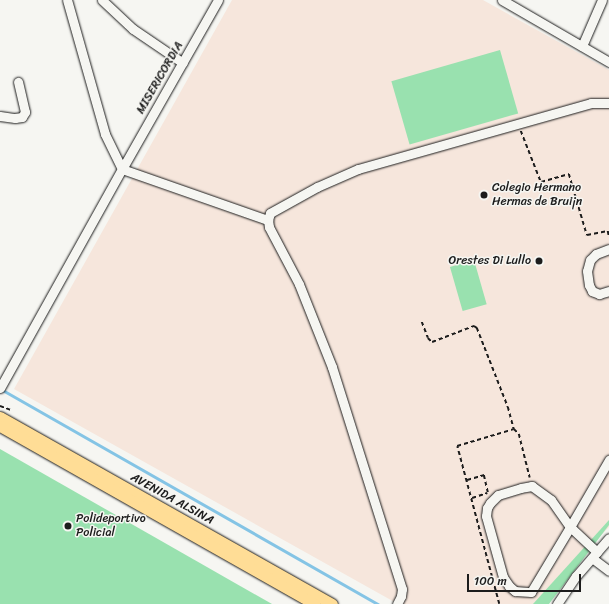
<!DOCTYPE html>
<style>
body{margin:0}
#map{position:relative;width:609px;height:604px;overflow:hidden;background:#f6f6f2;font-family:Sriracha,sans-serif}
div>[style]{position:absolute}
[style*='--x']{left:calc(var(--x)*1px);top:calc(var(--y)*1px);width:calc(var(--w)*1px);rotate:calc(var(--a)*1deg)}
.built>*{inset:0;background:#f6e6dc}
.green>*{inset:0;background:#99e1af;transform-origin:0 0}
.stream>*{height:2.5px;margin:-1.25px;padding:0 1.25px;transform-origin:1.25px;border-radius:1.25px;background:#84c4e5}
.path>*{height:1.5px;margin-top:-0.75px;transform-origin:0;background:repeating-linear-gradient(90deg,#1c1c1c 0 4px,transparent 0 7px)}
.roads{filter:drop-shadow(0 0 1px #1c1c1c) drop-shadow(0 0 1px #1c1c1c)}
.minor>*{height:9px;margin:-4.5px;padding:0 4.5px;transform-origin:4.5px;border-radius:4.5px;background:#f6f6f2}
.major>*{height:11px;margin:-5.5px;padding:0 5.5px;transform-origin:5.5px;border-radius:5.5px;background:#ffdd96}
.dots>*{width:11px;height:11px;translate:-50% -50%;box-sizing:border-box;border:2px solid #f6f6f2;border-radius:50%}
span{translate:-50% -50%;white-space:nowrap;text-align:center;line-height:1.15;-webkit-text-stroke:3px #f6f6f2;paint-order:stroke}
.street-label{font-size:12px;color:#1c1c1c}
.poi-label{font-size:12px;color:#1c1c1c}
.left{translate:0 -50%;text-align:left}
.right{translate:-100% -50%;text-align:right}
.scale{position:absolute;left:467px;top:574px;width:114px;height:18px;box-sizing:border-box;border:2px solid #1c1c1c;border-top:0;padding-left:5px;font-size:12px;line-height:14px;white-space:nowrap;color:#1c1c1c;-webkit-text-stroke:3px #f6f6f2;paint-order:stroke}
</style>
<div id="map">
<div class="built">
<i style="clip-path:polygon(232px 0,483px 0,609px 70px,609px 527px,574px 564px,545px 604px,398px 604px,14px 389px)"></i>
</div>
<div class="green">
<i style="left:500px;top:50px;width:66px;height:113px;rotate:74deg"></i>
<i style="left:474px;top:260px;width:46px;height:25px;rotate:74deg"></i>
<i style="clip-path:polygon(0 449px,272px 604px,0 604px)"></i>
<i style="clip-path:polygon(609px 520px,609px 525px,549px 604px,533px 604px)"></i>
</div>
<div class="stream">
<i style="--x:1;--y:389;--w:434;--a:29.7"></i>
</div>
<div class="path">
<i style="--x:521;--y:131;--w:55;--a:68.6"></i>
<i style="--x:541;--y:182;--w:29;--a:-16"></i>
<i style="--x:569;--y:174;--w:64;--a:73.6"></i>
<i style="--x:587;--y:235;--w:21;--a:-11"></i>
<i style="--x:608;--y:231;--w:5;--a:79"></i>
<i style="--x:422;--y:322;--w:17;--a:69"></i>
<i style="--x:428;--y:338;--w:6;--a:45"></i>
<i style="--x:432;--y:342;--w:45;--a:-20.9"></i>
<i style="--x:474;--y:326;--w:4;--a:34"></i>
<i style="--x:477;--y:328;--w:85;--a:68.6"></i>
<i style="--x:508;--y:407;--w:23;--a:75"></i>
<i style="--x:0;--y:406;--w:12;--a:20"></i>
<i style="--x:467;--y:480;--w:18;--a:-16"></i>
<i style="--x:484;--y:475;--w:18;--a:77"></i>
<i style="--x:472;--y:498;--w:16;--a:-18"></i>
<i style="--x:499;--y:604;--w:163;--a:-104.9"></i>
<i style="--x:457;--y:446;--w:59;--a:-16.6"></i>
<i style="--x:514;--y:429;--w:7;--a:45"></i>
<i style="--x:519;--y:434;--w:45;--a:76"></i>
</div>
<div class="roads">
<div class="minor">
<i style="--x:102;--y:0;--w:42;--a:43.1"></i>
<i style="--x:133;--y:29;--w:60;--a:34.2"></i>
<i style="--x:218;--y:0;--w:194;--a:119.6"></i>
<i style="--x:122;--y:169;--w:155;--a:19.3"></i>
<i style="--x:502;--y:0;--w:124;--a:30.1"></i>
<i style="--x:582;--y:46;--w:50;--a:-66.5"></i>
<i style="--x:0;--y:116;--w:15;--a:8"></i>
<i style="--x:15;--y:118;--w:7;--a:-8"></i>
<i style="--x:22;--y:117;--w:6;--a:-59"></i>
<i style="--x:25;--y:112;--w:31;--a:-103"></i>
<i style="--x:609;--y:249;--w:14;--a:159"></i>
<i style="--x:596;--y:254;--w:8;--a:135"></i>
<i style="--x:590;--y:260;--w:11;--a:105"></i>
<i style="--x:587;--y:271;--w:14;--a:82"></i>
<i style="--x:589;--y:285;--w:7;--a:63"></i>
<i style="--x:592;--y:291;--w:8;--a:23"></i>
<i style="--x:599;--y:294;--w:10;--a:-17"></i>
<i style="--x:0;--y:388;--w:251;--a:-60.9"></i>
<i style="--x:122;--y:169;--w:39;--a:-116"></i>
<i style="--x:105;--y:134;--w:139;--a:-105.8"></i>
<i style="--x:597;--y:552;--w:37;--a:-137"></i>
<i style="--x:570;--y:527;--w:33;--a:-125"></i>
<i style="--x:551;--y:500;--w:24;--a:-144"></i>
<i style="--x:532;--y:486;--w:11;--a:170"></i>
<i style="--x:521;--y:488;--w:24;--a:163"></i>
<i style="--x:498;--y:495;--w:11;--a:135"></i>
<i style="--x:490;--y:503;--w:6;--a:121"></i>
<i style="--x:487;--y:508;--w:8;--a:97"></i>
<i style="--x:486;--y:516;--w:63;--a:74.4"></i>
<i style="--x:503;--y:577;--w:11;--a:56"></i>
<i style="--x:509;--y:586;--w:8;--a:40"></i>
<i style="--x:515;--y:591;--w:16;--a:4"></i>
<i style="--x:531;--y:592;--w:76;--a:-59"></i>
<i style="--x:570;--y:527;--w:78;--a:-59.8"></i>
<i style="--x:592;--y:558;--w:21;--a:37"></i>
<i style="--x:397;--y:604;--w:9;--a:-63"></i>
<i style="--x:401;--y:596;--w:7;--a:-82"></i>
<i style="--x:402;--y:589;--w:233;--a:-107.5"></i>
<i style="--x:332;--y:367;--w:89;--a:-111.7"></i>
<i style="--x:299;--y:284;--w:64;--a:-117.8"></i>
<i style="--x:269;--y:227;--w:7;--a:-98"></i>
<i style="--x:268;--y:220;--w:7;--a:-74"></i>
<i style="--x:270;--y:213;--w:54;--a:-29"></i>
<i style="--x:317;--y:187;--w:45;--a:-23.7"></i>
<i style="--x:358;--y:169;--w:242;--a:-15.8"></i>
<i style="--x:591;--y:103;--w:18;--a:0"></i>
<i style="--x:557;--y:604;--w:34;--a:-56"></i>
<i style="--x:576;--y:576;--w:50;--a:-49"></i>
</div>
<div class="major">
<i style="--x:0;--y:417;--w:381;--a:29.4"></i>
<i style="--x:0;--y:426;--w:361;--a:29.5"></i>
</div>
</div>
<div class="dots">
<i style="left:484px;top:195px;background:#1c1c1c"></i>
<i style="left:539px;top:261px;background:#1c1c1c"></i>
<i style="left:68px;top:526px;background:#1c1c1c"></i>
</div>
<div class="street-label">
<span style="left:160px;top:78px;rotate:-60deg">MISERICORDIA</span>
<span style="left:172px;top:499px;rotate:29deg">AVENIDA ALSINA</span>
</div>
<div class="poi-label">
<span class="left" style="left:492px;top:195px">Colegio Hermano<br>Hermas de Bruijn</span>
<span class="right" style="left:531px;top:261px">Orestes Di Lullo</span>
<span class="left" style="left:76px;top:526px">Polideportivo<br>Policial</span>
</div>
<div class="scale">100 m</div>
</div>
